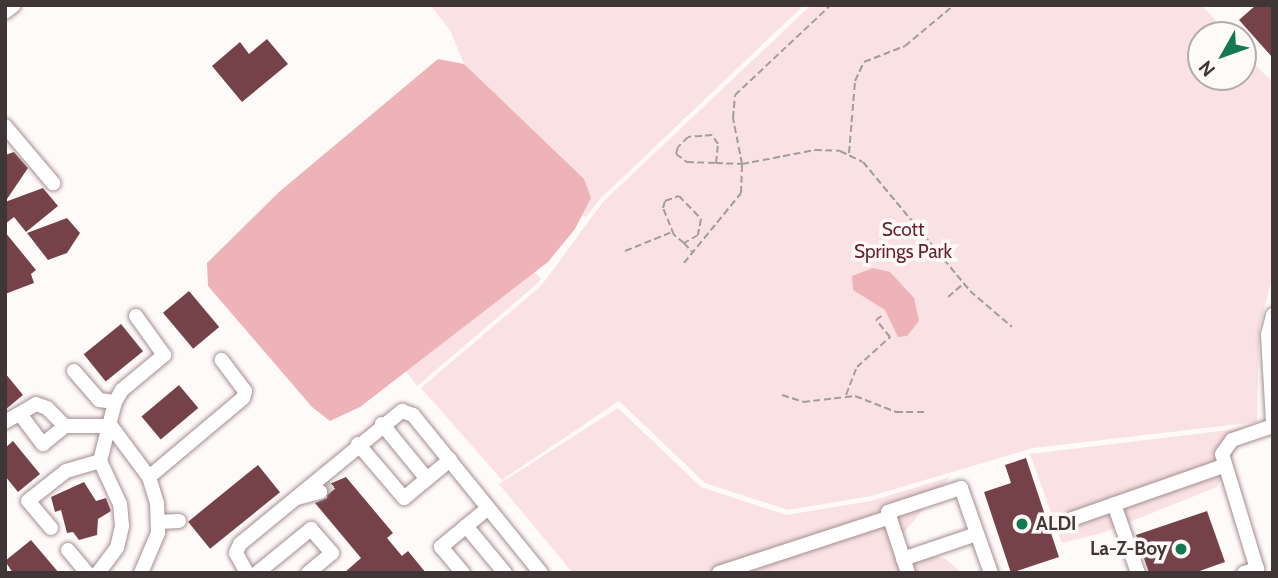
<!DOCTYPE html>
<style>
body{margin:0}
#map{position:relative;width:1278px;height:578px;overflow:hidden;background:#fffafa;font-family:Cabin,sans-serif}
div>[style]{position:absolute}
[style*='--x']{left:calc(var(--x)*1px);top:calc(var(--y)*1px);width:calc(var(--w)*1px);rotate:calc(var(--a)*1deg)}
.green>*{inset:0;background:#f9e1e4}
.water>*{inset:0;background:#eeb2b9}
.building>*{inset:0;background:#75424a;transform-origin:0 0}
.minor-tunnel>*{height:14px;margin-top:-7px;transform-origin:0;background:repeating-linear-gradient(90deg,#d9d3d3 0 14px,transparent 0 21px)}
.path>*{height:2px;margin-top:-1px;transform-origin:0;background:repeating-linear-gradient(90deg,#a39c9c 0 7px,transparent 0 10.5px)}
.roads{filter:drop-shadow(0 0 2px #a48d90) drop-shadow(0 0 2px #a48d90)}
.minor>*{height:14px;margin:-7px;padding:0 7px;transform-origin:7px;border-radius:7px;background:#fff}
.dots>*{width:19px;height:19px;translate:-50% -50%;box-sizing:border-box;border:4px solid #fffafa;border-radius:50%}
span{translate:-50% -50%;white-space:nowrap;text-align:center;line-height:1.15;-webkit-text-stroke:7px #fffafa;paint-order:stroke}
.park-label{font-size:19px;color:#651f2e}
.poi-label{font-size:19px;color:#403637;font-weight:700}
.left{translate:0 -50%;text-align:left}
.right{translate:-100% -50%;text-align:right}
.frame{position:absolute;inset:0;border:7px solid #403637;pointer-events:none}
.north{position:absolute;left:1187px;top:21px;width:70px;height:70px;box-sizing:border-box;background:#fffafa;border:2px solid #b3acac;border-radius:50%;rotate:230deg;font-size:19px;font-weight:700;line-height:28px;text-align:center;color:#403637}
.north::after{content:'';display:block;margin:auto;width:24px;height:32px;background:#127952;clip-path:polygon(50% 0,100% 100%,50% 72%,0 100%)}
</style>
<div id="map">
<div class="green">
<i style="clip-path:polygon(430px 5px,804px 5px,600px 199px,586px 217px,582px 215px,591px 198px,464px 64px,450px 30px)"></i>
<i style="clip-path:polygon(811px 5px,1202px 5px,1228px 35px,1201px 35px,1201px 77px,1243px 77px,1243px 52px,1273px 83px,1273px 274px,1259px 328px,1257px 422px,1033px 448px,871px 496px,788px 510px,705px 483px,619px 401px,502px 480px,421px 388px,541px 286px,603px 202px)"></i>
<i style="clip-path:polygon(534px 272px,541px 278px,538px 283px,417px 386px,406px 371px)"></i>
<i style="clip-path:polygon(618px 408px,701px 487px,786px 515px,871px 501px,950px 477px,891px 548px,946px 559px,962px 573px,573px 573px,499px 484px)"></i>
<i style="clip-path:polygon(1246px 428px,1217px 487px,1102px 533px,1062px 543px,1030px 454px)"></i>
</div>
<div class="water">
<i style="clip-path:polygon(438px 59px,464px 64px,584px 179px,591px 198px,575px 229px,548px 262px,360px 407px,330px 421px,312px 407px,208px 286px,207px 263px,279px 192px)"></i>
<i style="clip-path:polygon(873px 268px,890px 272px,914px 298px,919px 321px,907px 336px,898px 337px,885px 310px,853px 290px,852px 276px)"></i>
</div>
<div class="building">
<i style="clip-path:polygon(1256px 5px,1273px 5px,1273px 58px,1239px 20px)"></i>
<i style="clip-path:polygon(267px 39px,288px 64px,242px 102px,212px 66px,240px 42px,249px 54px)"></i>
<i style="clip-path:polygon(14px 152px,28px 168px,5px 202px,5px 155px)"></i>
<i style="clip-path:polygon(43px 188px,58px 206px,26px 232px,14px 217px,5px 224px,5px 202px)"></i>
<i style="clip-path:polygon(67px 218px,80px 233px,67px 253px,48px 260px,27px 233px)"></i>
<i style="clip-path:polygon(5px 232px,36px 270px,31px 274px,34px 283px,5px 294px)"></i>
<i style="left:189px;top:291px;width:47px;height:34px;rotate:50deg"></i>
<i style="left:121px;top:324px;width:35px;height:48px;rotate:51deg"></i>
<i style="clip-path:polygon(5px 373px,23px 395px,5px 410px)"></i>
<i style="left:179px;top:385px;width:30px;height:49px;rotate:50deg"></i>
<i style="clip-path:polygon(13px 441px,40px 474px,18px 492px,5px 476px,5px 448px)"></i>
<i style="clip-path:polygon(1026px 458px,1059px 557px,1011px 573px,984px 492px,1011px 483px,1005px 465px)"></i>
<i style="left:258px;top:465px;width:35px;height:90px;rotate:51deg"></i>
<i style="clip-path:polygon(346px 477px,393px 533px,387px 538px,402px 556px,408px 551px,426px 573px,344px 573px,361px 558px,315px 503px,327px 498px,327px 485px)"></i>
<i style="clip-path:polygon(84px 482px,96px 501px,106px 498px,111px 511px,98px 519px,97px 535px,79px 540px,73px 532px,67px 533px,61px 510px,55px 512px,51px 497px)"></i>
<i style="clip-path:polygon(1207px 511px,1225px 562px,1194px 573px,1149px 573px,1136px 535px)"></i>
<i style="clip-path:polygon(31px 540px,59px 573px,13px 573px,5px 561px)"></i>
</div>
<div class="minor-tunnel">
<i style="--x:320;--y:492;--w:19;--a:-39"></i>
</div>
<div class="path">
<i style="--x:849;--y:153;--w:72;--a:-85.2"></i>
<i style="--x:855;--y:81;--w:21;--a:-65"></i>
<i style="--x:864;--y:62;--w:44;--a:-21.3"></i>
<i style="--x:905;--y:46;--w:64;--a:-39.9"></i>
<i style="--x:716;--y:163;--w:19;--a:-84"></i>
<i style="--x:718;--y:144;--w:11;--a:-124"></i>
<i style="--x:712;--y:135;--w:24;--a:175"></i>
<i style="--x:688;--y:137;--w:14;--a:135"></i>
<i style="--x:678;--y:147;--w:7;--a:106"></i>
<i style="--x:676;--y:154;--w:14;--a:36"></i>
<i style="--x:687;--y:162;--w:29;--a:2"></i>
<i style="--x:716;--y:163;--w:26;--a:2"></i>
<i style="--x:742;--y:164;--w:47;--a:-101.1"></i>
<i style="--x:733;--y:118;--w:23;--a:-85"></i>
<i style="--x:735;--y:95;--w:132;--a:-43.2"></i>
<i style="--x:684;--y:243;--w:13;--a:-141"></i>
<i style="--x:674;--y:235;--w:29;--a:-112"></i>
<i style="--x:663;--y:208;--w:7;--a:-74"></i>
<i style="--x:665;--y:201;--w:15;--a:-20"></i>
<i style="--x:679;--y:196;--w:32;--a:46"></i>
<i style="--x:701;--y:219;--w:16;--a:101"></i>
<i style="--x:698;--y:235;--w:16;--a:150"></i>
<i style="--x:684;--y:243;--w:12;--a:48"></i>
<i style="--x:625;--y:251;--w:51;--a:-22"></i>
<i style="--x:684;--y:263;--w:90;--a:-50.8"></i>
<i style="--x:741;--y:193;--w:29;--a:-88"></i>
<i style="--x:742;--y:164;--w:74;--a:-10.9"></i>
<i style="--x:815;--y:150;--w:25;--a:2"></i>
<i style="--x:840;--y:151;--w:25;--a:26"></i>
<i style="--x:863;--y:162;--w:168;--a:50.3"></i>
<i style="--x:970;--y:291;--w:55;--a:40.6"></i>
<i style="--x:948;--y:297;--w:20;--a:-41"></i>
<i style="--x:782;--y:395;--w:22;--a:18"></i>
<i style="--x:803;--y:402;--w:52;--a:-6.6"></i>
<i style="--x:855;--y:396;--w:44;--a:21.3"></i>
<i style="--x:896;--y:412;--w:31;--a:0"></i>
<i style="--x:846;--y:395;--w:30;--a:-69"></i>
<i style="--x:857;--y:367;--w:45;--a:-42.3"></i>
<i style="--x:890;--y:337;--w:22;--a:-129"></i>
<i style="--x:876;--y:320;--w:10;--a:-37"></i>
</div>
<div class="roads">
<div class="minor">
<i style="--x:5;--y:12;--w:11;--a:-38"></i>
<i style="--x:5;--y:126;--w:75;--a:49.9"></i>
<i style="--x:1273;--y:315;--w:21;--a:104"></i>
<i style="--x:1268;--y:335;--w:88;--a:86.7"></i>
<i style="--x:74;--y:371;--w:38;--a:49"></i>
<i style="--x:99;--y:400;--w:16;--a:7"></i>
<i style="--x:20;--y:414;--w:38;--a:53"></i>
<i style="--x:43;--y:444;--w:28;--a:-39"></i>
<i style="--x:5;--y:422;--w:36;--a:-30"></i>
<i style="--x:36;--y:404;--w:12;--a:20"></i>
<i style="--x:47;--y:408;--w:25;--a:45"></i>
<i style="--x:65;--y:426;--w:46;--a:0"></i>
<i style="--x:382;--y:424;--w:71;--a:50.7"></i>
<i style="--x:111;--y:426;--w:64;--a:53.3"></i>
<i style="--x:149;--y:477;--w:27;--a:73"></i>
<i style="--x:157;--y:503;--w:30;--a:88"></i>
<i style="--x:158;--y:533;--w:43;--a:113"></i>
<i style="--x:358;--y:444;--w:71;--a:49.6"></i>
<i style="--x:404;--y:498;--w:60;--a:-39.6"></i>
<i style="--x:149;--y:477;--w:123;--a:-40"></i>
<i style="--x:243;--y:398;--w:7;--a:-74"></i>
<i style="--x:245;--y:391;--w:39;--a:-127"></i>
<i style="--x:297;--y:498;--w:24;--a:-15"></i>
<i style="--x:1114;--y:504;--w:73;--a:70.8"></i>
<i style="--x:1072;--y:519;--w:160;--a:-19.3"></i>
<i style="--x:158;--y:522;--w:21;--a:-3"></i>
<i style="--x:466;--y:526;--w:61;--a:50.3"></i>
<i style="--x:51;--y:528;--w:35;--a:-130"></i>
<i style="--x:28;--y:501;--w:48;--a:-38.3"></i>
<i style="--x:66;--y:471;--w:35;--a:-16"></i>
<i style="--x:68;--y:550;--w:30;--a:50"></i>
<i style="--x:903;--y:559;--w:78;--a:-18.7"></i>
<i style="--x:98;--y:573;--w:31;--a:-53"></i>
<i style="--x:117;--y:548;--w:23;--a:-77"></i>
<i style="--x:122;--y:526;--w:22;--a:-95"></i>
<i style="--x:120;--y:504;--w:47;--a:-114.9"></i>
<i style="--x:100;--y:461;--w:61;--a:-75.7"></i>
<i style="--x:115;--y:402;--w:14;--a:-60"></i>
<i style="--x:122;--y:390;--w:55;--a:-39.8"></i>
<i style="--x:164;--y:355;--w:48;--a:-125.7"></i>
<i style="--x:247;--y:573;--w:23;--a:-119"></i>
<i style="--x:236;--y:553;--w:10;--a:-66"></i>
<i style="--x:240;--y:544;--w:210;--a:-39.4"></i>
<i style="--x:402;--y:411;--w:12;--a:20"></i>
<i style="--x:413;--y:415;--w:203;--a:51"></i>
<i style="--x:257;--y:573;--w:70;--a:-39.2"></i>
<i style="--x:311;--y:529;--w:32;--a:49"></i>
<i style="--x:332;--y:553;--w:31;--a:140"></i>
<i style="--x:463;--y:573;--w:34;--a:-130"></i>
<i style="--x:441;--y:547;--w:61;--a:-39.7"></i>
<i style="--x:719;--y:573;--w:180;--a:-18.1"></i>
<i style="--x:908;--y:573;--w:64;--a:-108.2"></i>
<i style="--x:888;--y:512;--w:77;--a:-18.2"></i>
<i style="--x:961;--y:488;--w:90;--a:70.6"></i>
<i style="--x:1244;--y:573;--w:14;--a:-17"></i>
<i style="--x:1257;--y:569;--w:120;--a:-106.9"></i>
<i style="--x:1222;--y:454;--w:17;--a:-54"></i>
<i style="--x:1232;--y:440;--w:43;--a:-18.9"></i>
</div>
</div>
<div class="dots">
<i style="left:1022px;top:524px;background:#127952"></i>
<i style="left:1181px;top:549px;background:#127952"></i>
</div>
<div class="park-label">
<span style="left:903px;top:241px">Scott<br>Springs Park</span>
</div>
<div class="poi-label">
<span class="left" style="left:1036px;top:524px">ALDI</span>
<span class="right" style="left:1167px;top:549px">La-Z-Boy</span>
</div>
<div class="frame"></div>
<div class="north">N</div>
</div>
